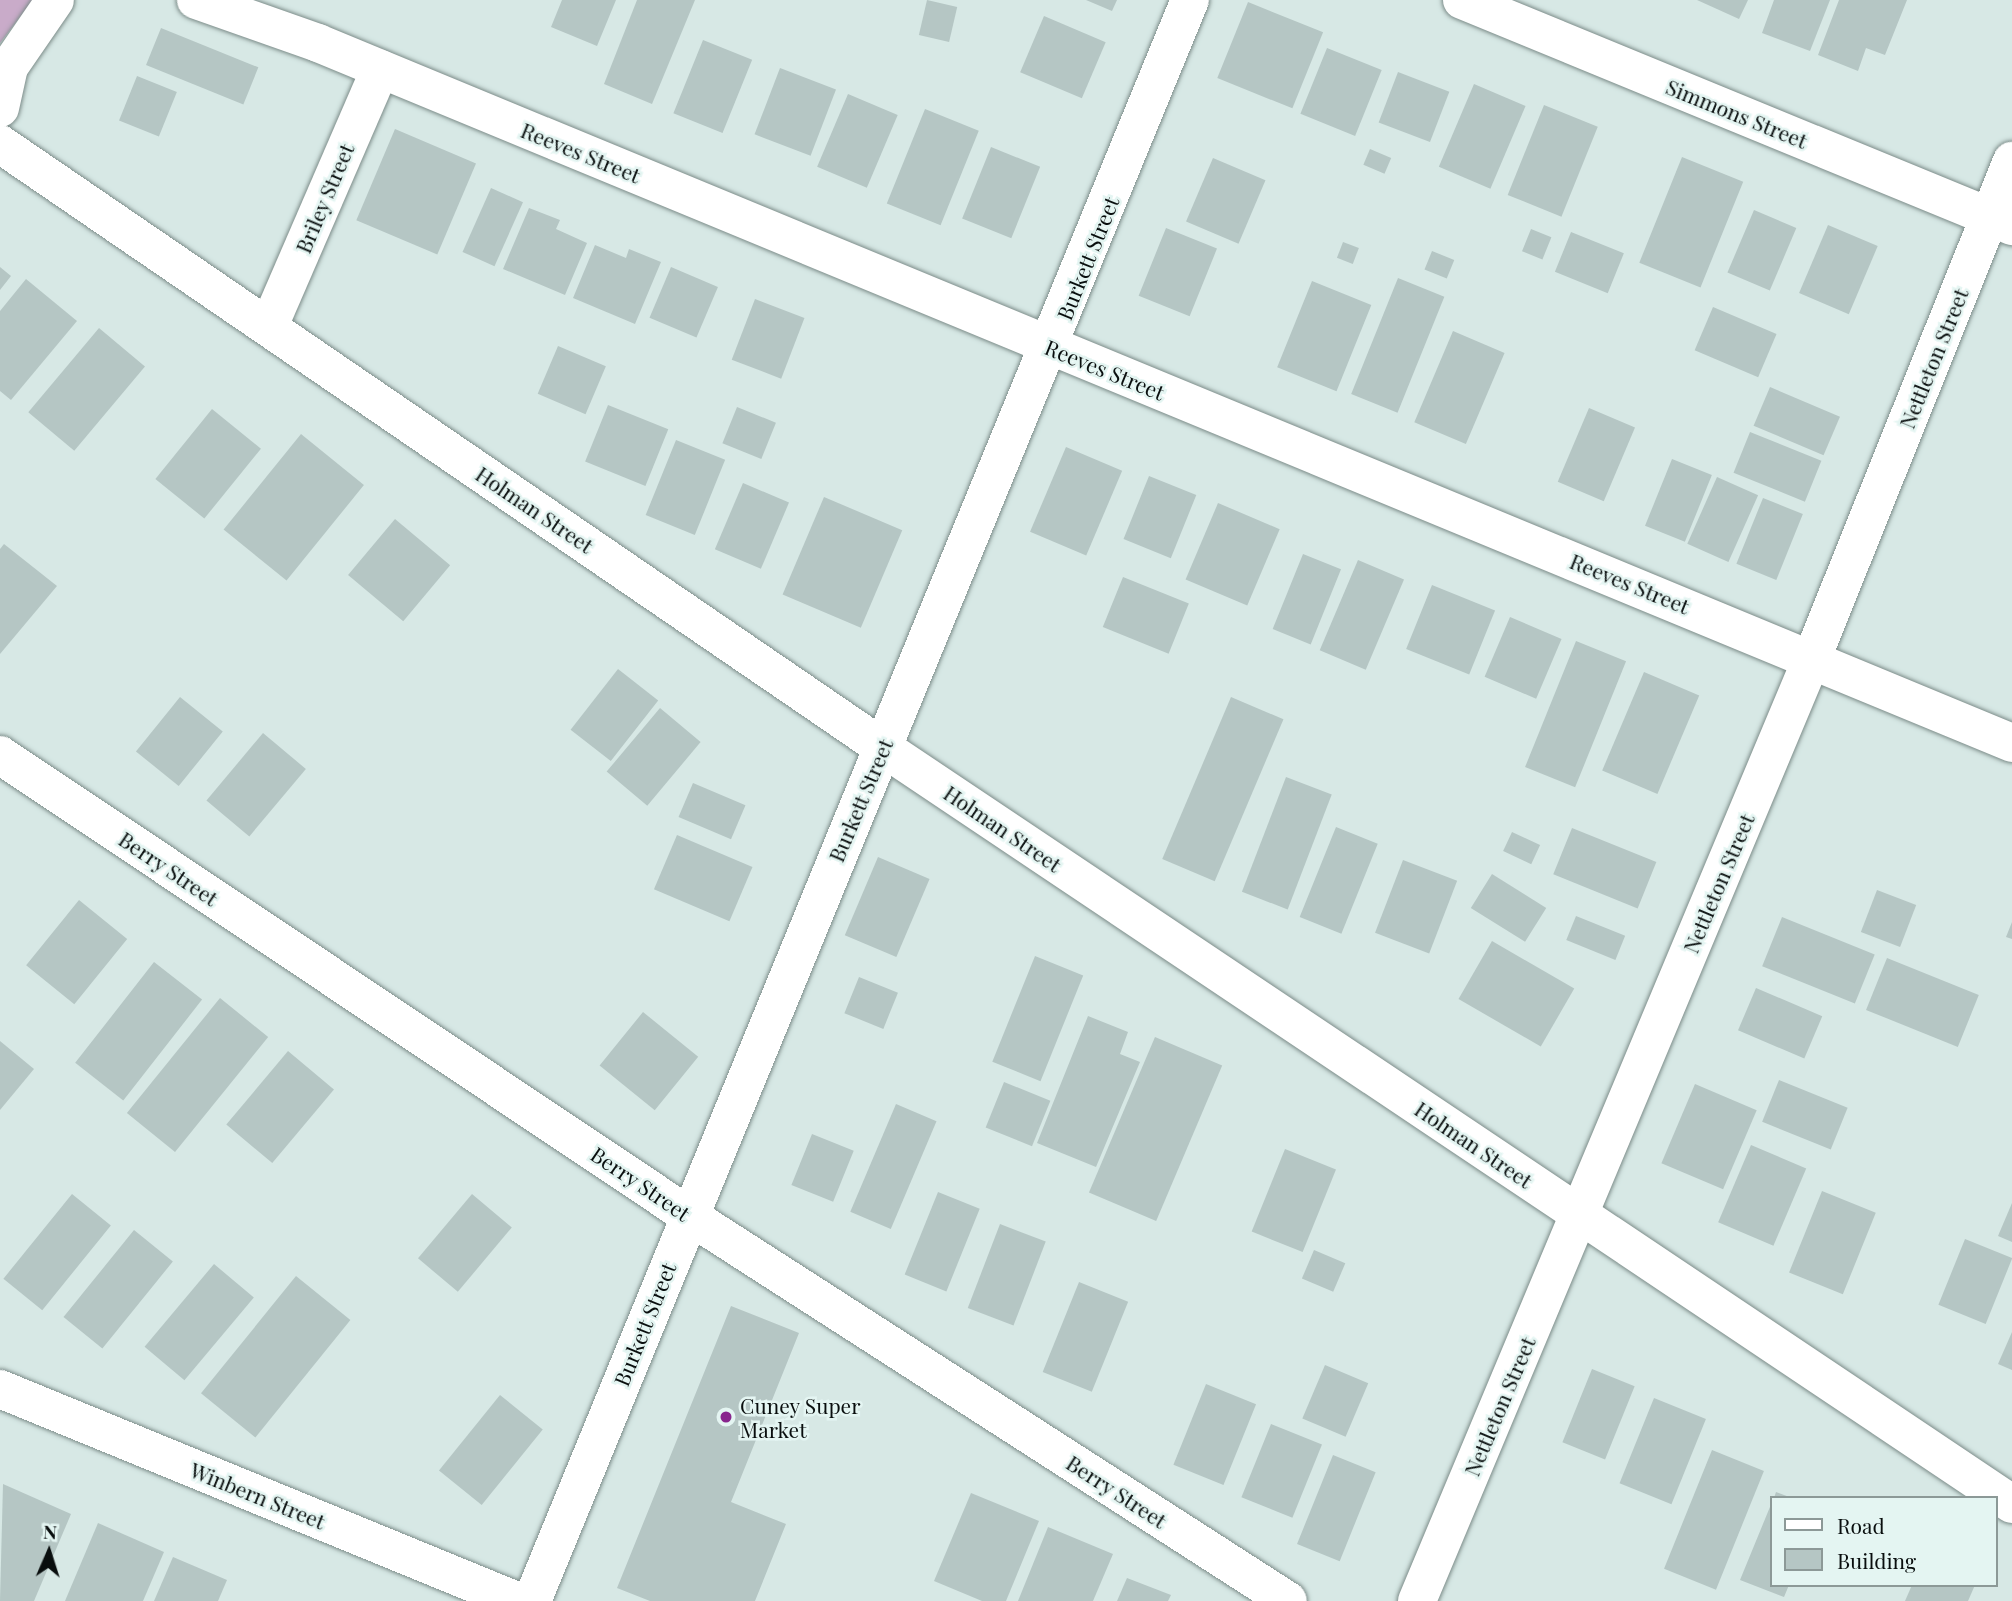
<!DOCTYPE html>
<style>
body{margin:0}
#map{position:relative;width:2012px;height:1601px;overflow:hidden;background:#d7e8e5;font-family:"Playfair Display",serif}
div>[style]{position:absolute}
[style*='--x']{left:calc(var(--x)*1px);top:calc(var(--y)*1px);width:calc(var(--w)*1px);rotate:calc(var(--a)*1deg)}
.green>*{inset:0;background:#c9abc9}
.building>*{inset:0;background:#b5c6c4;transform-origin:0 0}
.roads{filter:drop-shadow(0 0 2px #7c8c89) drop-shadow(0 0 2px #7c8c89)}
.minor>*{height:38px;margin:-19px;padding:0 19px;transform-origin:19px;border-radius:19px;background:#fff}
.dots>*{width:19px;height:19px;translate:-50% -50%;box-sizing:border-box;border:4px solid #e4f5f2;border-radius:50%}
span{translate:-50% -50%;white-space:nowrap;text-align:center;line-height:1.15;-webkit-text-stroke:5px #e4f5f2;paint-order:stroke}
.street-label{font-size:21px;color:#090e0e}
.poi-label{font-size:21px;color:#090e0e}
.left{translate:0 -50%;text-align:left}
.legend{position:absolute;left:1770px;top:1496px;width:228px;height:91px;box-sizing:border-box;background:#e4f5f2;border:2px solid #8c9997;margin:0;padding:9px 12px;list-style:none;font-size:21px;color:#090e0e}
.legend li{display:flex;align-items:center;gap:14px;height:35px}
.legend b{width:35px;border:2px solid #8c9997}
.north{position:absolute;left:14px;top:1517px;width:70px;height:70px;-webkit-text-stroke:5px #e4f5f2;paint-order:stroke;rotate:3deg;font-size:19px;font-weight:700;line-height:28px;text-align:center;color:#090e0e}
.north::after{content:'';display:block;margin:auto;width:24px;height:32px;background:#090e0e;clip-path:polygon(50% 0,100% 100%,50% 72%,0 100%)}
</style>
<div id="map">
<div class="green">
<i style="clip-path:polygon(0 0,33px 0,0 43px)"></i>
</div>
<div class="building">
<i style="clip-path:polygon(562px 0,616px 0,597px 46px,551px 27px)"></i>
<i style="clip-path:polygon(637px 0,695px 0,652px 104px,604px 84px)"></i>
<i style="left:927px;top:0;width:31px;height:36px;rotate:13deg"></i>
<i style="clip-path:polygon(1086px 0,1117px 0,1112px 11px)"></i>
<i style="clip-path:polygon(1697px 0,1748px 0,1739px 19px)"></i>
<i style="clip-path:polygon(1774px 0,1830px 0,1810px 51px,1762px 33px)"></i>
<i style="clip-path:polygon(1839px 0,1907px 0,1885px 55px,1866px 48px,1858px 71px,1818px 55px)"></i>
<i style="left:1248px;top:2px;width:81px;height:82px;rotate:22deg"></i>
<i style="left:1044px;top:16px;width:67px;height:61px;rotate:23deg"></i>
<i style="left:161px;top:28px;width:105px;height:40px;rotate:22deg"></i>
<i style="left:703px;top:40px;width:53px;height:79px;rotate:22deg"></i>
<i style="left:1327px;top:48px;width:59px;height:71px;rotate:22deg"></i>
<i style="left:780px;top:68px;width:60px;height:71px;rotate:21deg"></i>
<i style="left:1398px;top:72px;width:55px;height:54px;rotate:21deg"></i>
<i style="left:137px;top:76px;width:43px;height:48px;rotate:22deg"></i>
<i style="left:1474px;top:84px;width:56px;height:90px;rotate:23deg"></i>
<i style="left:848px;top:94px;width:54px;height:79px;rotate:23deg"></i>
<i style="left:1544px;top:105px;width:58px;height:97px;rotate:22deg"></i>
<i style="left:925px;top:109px;width:58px;height:102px;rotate:22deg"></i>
<i style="left:395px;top:129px;width:88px;height:99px;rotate:23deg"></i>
<i style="left:991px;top:147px;width:53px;height:77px;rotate:22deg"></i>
<i style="left:1370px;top:149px;width:23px;height:17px;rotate:23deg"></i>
<i style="left:1682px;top:157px;width:66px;height:114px;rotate:22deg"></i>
<i style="left:1213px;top:158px;width:57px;height:69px;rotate:23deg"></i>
<i style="left:491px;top:188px;width:35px;height:70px;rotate:24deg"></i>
<i style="clip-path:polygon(529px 208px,560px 220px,556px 229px,587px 243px,565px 295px,503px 269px)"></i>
<i style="left:1754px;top:210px;width:46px;height:68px;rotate:23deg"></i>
<i style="left:1828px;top:225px;width:54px;height:74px;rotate:23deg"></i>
<i style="left:1166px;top:228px;width:55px;height:73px;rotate:22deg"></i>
<i style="left:1531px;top:229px;width:22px;height:24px;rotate:22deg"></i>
<i style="left:1571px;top:232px;width:57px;height:43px;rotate:22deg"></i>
<i style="left:1343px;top:242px;width:17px;height:17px;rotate:21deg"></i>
<i style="clip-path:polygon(595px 245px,626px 258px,629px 249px,661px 262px,635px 324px,573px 298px)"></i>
<i style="left:1432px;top:251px;width:24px;height:20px;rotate:22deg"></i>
<i style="clip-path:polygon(0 267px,11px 276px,0 290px)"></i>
<i style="left:671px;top:267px;width:51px;height:55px;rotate:23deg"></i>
<i style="left:1398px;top:278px;width:50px;height:125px;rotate:22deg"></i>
<i style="clip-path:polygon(26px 279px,77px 321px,11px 400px,0 391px,0 311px)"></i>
<i style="left:1312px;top:281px;width:64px;height:93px;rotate:22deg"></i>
<i style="left:755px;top:299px;width:53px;height:65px;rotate:21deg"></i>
<i style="left:1713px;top:307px;width:69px;height:47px;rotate:23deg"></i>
<i style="left:99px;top:328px;width:60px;height:110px;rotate:40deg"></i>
<i style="left:1453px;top:331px;width:56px;height:99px;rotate:23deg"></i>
<i style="left:558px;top:346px;width:52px;height:52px;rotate:23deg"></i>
<i style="left:1770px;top:387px;width:76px;height:42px;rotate:23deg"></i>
<i style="left:608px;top:405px;width:65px;height:61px;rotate:22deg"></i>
<i style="left:737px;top:407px;width:42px;height:39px;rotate:22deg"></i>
<i style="left:1589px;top:408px;width:50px;height:80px;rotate:23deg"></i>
<i style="left:212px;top:409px;width:63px;height:90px;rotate:39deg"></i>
<i style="left:1750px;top:432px;width:77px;height:44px;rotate:22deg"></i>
<i style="left:301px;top:434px;width:81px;height:123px;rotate:39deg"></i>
<i style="left:676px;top:440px;width:53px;height:81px;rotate:22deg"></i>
<i style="left:1066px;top:447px;width:61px;height:92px;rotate:23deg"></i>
<i style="left:1672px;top:459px;width:43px;height:72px;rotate:22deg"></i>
<i style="left:1149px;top:476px;width:51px;height:68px;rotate:22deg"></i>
<i style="left:1717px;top:477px;width:45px;height:73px;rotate:24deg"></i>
<i style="left:743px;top:483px;width:50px;height:72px;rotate:23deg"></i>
<i style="left:824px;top:497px;width:85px;height:106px;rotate:23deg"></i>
<i style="left:1763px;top:498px;width:43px;height:71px;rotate:22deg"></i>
<i style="left:1218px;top:503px;width:67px;height:83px;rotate:23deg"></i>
<i style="left:395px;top:519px;width:72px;height:73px;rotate:40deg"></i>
<i style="clip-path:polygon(4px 544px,57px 586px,0 654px,0 549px)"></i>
<i style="left:1303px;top:554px;width:41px;height:81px;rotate:22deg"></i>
<i style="left:1358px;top:560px;width:50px;height:98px;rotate:23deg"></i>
<i style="left:1123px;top:577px;width:71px;height:54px;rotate:22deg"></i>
<i style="left:1432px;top:585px;width:68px;height:69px;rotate:22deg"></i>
<i style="left:1510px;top:617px;width:56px;height:65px;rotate:23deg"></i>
<i style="left:1576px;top:641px;width:54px;height:136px;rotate:22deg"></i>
<i style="left:618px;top:669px;width:51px;height:77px;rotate:38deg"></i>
<i style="left:1644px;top:672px;width:60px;height:107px;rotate:23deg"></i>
<i style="left:180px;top:697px;width:55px;height:70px;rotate:39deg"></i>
<i style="left:1231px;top:697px;width:57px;height:176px;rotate:23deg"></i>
<i style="left:660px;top:708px;width:53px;height:83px;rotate:40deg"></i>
<i style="left:263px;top:733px;width:56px;height:88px;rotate:40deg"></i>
<i style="left:1286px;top:777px;width:49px;height:123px;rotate:21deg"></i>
<i style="left:693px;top:783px;width:57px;height:37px;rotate:23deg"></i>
<i style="left:1336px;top:827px;width:45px;height:97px;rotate:22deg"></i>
<i style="left:1572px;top:828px;width:91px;height:50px;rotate:22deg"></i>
<i style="left:1512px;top:832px;width:31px;height:21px;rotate:25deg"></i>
<i style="left:677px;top:835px;width:82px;height:59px;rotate:23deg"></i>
<i style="left:878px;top:857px;width:56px;height:85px;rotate:23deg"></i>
<i style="left:1403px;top:860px;width:58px;height:78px;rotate:21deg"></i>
<i style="left:1492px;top:874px;width:64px;height:40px;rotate:32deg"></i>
<i style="left:1877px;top:890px;width:42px;height:45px;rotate:21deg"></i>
<i style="left:79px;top:900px;width:62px;height:84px;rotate:39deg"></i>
<i style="left:1576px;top:916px;width:53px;height:26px;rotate:22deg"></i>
<i style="left:1782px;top:917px;width:100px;height:53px;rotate:22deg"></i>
<i style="clip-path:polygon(2012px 922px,2012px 939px,2006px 937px)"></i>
<i style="left:1492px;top:941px;width:95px;height:67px;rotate:30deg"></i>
<i style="left:1035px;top:956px;width:52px;height:114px;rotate:22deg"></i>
<i style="left:1887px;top:958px;width:99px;height:56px;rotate:22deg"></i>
<i style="left:154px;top:962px;width:61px;height:128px;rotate:38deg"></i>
<i style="left:859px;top:977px;width:42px;height:39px;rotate:22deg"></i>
<i style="left:1756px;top:988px;width:72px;height:46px;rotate:23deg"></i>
<i style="left:220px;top:998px;width:62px;height:148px;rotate:39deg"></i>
<i style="left:643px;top:1012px;width:71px;height:69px;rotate:39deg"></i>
<i style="clip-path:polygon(1088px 1016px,1128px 1032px,1120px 1054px,1140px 1062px,1096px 1167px,1037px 1143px)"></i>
<i style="left:1155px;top:1037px;width:73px;height:169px;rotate:23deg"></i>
<i style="clip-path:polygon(0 1041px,34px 1069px,0 1110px)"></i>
<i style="left:288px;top:1051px;width:60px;height:96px;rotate:40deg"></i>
<i style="left:1779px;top:1080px;width:74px;height:45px;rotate:22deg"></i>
<i style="left:1004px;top:1082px;width:50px;height:49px;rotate:22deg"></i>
<i style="left:1695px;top:1084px;width:67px;height:86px;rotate:23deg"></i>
<i style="left:896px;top:1104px;width:44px;height:117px;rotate:23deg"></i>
<i style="left:812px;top:1134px;width:45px;height:55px;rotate:22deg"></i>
<i style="left:1751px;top:1145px;width:60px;height:84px;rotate:23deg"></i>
<i style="left:1285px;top:1149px;width:55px;height:89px;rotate:22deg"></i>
<i style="left:1822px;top:1191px;width:58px;height:88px;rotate:22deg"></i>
<i style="left:938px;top:1192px;width:45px;height:89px;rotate:22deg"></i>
<i style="left:72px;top:1194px;width:50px;height:109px;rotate:39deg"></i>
<i style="left:472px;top:1194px;width:52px;height:84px;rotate:40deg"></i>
<i style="clip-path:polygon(2012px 1203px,2012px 1242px,1998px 1236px)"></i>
<i style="left:1000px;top:1224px;width:49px;height:90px;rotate:21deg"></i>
<i style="left:134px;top:1230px;width:50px;height:112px;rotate:39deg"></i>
<i style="left:1965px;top:1239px;width:51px;height:71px;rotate:22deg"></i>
<i style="left:1314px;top:1250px;width:34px;height:31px;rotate:23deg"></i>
<i style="left:214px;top:1264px;width:52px;height:108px;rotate:40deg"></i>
<i style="left:296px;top:1276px;width:70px;height:151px;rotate:39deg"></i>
<i style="left:1079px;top:1282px;width:53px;height:97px;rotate:22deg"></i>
<i style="clip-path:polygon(731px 1306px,799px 1333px,731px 1502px,786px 1524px,755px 1601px,650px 1601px,617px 1588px)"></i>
<i style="clip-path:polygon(2012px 1332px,2012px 1370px,1998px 1364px)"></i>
<i style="left:1325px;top:1365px;width:47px;height:58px;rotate:23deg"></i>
<i style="left:1592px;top:1369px;width:46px;height:79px;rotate:22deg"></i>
<i style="left:1206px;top:1384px;width:54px;height:87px;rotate:22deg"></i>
<i style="left:500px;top:1395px;width:55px;height:97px;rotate:39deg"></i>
<i style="left:1654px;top:1398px;width:56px;height:92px;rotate:22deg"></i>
<i style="left:1271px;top:1424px;width:55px;height:79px;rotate:22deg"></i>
<i style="left:1712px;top:1450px;width:56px;height:128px;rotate:22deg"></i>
<i style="left:1333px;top:1455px;width:46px;height:96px;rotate:22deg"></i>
<i style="clip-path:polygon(3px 1484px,71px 1514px,34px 1601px,0 1601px)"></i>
<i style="clip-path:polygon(1776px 1492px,1792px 1498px,1774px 1498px)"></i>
<i style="clip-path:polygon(971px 1493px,1039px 1521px,1006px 1601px,982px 1601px,934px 1581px)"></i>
<i style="clip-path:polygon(1772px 1502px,1772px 1585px,1789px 1585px,1784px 1597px,1740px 1580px)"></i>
<i style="clip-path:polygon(98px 1523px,164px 1552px,143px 1601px,65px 1601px)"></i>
<i style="clip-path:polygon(1048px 1527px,1113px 1554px,1093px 1601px,1018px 1601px)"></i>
<i style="clip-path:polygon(173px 1557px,227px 1580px,218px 1601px,154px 1601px)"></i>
<i style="clip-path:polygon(1127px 1578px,1171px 1595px,1168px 1601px,1117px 1601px)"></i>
<i style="clip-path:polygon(1912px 1585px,1975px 1585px,1968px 1601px,1905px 1601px)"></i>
</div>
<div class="roads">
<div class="minor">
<i style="--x:196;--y:0;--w:129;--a:19.4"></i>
<i style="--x:318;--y:43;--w:1833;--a:22.45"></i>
<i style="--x:1462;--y:0;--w:595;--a:22.34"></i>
<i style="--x:0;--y:108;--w:42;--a:-77.6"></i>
<i style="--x:9;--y:67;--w:81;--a:-55.5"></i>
<i style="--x:0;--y:144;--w:1068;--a:34.36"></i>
<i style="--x:882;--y:747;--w:1360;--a:33.82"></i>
<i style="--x:269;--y:326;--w:280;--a:-66.6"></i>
<i style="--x:0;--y:755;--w:828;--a:33.77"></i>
<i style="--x:688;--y:1215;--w:713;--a:32.75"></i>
<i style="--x:0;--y:1389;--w:559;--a:22.3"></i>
<i style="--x:532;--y:1601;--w:1731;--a:-67.66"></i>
<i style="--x:1417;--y:1601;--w:1022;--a:-67.27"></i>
<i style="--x:1812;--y:658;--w:536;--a:-68.08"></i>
</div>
</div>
<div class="dots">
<i style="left:726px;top:1417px;background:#88258d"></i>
</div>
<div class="street-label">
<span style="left:1737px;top:113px;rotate:22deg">Simmons Street</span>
<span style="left:581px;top:152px;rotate:22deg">Reeves Street</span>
<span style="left:324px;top:198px;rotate:-67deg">Briley Street</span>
<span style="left:1087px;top:258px;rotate:-68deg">Burkett Street</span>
<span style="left:1933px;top:358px;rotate:-68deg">Nettleton Street</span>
<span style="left:1105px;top:369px;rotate:22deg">Reeves Street</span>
<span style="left:535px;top:509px;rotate:34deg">Holman Street</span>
<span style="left:1630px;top:583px;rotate:22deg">Reeves Street</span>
<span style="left:860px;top:800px;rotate:-67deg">Burkett Street</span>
<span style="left:1003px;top:828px;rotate:34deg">Holman Street</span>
<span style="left:169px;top:868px;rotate:34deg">Berry Street</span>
<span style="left:1718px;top:883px;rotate:-67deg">Nettleton Street</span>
<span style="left:1474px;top:1144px;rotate:34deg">Holman Street</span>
<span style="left:641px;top:1183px;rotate:34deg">Berry Street</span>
<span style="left:644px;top:1324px;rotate:-68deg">Burkett Street</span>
<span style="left:1499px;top:1406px;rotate:-67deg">Nettleton Street</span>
<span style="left:1117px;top:1491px;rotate:33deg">Berry Street</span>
<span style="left:258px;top:1495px;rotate:22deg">Winbern Street</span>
</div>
<div class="poi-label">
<span class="left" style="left:740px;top:1417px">Cuney Super<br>Market</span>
</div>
<ul class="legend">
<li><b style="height:9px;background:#fff"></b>Road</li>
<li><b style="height:19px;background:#b5c6c4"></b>Building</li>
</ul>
<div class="north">N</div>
</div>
